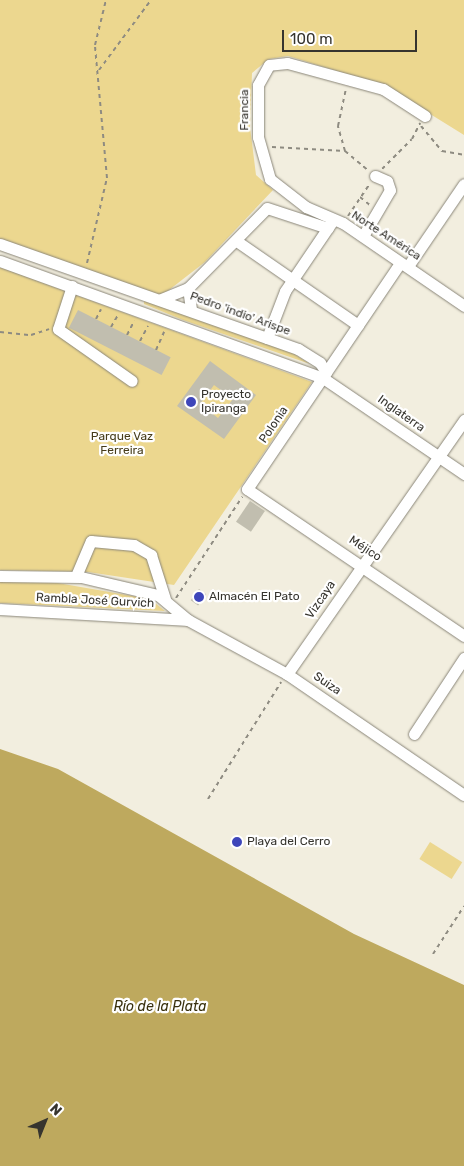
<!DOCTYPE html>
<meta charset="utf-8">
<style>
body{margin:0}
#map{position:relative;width:464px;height:1166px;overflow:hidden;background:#f2eedf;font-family:Rubik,sans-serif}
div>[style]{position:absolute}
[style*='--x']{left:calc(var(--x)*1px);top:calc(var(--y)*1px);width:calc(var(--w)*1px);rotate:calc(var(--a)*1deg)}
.green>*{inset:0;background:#ecd78f;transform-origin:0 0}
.water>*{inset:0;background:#bea95e}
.building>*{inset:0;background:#c1beaf;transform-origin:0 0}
.path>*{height:2px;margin-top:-1px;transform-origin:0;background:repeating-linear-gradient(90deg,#8e8b81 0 4px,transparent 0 8px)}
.roads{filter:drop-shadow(0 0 1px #8a8679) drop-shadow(0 0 1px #8a8679)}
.minor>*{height:11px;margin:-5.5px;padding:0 5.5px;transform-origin:5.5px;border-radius:5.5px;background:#fff}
.dots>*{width:14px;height:14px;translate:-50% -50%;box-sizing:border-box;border:2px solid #fff;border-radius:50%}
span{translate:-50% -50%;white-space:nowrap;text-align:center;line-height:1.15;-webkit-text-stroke:4.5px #fff;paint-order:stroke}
.street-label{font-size:12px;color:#36342e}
.poi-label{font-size:12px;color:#36342e}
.left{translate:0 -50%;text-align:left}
.park-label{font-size:12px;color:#463c1b}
.water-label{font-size:14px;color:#39300e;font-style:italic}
.north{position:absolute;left:20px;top:1096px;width:50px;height:50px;-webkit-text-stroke:4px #fff;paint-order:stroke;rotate:44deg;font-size:14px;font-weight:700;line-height:20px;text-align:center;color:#36342e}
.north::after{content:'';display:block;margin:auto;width:18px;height:22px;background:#36342e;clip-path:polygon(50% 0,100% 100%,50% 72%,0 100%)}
.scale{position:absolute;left:282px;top:30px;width:135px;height:22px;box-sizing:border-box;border:2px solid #36342e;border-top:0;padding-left:6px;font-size:15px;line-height:18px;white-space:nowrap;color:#36342e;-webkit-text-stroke:4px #fff;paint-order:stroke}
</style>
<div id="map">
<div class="green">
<i style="clip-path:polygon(0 0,464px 0,464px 135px,385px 86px,288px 56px,269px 59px,252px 73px,250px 127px,256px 175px,273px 190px,205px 262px,160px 297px,0 239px)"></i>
<i style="clip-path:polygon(0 267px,312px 382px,174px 585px,88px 572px,0 570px)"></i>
<i style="clip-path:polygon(144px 300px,286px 349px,310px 364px,183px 320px,144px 304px)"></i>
<i style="clip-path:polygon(46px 581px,150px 599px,165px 611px,0 603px,0 582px)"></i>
<i style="left:430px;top:842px;width:38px;height:20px;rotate:32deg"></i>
</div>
<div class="water">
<i style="clip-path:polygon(0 749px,58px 769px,354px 934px,464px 985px,464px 1166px,0 1166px)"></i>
</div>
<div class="building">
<i style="left:78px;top:310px;width:104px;height:20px;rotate:27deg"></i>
<i style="clip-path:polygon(evenodd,210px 361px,256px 395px,224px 439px,177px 406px,210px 361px,214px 385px,233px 399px,218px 418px,200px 404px,214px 385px)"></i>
<i style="left:250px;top:501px;width:18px;height:25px;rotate:34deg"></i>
<i style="left:199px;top:589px;width:9px;height:14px;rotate:36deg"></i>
</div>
<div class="path">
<i style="--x:99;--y:70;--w:87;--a:-53.4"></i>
<i style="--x:421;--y:126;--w:33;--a:50"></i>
<i style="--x:442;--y:151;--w:22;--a:10"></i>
<i style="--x:272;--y:147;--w:73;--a:3.1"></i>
<i style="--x:345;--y:151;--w:30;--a:40"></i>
<i style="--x:345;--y:151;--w:26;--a:-106"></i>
<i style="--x:338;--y:126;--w:39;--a:-78"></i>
<i style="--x:382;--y:169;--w:42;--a:-45"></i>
<i style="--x:412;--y:139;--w:18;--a:-63"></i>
<i style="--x:360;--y:197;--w:13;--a:39"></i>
<i style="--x:348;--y:216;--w:37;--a:-56"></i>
<i style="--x:87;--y:263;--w:87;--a:-76.8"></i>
<i style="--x:107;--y:178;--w:134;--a:-95.2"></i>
<i style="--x:95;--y:45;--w:46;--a:-76.3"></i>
<i style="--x:96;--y:319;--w:11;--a:-63"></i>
<i style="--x:111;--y:327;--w:14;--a:-60"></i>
<i style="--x:0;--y:332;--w:31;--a:6"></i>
<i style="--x:31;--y:335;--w:19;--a:-18"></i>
<i style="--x:127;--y:335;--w:16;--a:-63"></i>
<i style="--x:140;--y:341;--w:17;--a:-62"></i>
<i style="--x:156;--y:350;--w:20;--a:-66"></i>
<i style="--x:176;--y:598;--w:121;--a:-56.8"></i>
<i style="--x:208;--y:799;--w:138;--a:-58"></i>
<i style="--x:433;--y:954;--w:57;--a:-57.1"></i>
</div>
<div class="roads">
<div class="minor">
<i style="--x:425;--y:116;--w:50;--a:-147.3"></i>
<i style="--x:383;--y:89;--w:99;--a:-164.8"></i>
<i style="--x:287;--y:63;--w:18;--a:174"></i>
<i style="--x:269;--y:65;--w:23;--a:119"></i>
<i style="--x:258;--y:85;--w:52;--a:90"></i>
<i style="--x:258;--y:137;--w:44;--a:74.1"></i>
<i style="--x:270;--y:179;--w:46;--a:37.9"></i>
<i style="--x:306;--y:207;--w:40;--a:23.4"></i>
<i style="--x:343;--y:223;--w:147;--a:34.4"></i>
<i style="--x:363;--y:236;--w:53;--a:-59.6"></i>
<i style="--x:390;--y:190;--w:9;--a:-108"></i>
<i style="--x:387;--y:181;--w:13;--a:-157"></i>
<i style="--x:238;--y:242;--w:146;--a:34.7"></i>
<i style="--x:0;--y:244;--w:316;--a:19.4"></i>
<i style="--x:298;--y:349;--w:26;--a:32"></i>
<i style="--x:320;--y:363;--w:11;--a:56"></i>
<i style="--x:0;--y:261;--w:344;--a:19.9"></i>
<i style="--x:323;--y:378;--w:171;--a:34.2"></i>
<i style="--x:400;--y:263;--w:273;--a:124.1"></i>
<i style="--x:247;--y:489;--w:262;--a:34.1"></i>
<i style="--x:408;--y:266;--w:99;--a:-55.7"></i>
<i style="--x:72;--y:286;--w:45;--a:108"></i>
<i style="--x:58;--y:329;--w:90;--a:35.1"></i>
<i style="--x:188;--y:288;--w:112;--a:-45.4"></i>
<i style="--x:267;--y:208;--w:64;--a:18.2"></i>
<i style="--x:161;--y:299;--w:29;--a:-22"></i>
<i style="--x:188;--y:288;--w:22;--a:82"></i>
<i style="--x:267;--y:338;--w:50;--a:-69"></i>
<i style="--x:285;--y:291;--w:82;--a:-55.9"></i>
<i style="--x:0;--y:576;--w:81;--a:0.7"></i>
<i style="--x:81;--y:577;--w:79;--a:13.2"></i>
<i style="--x:158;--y:595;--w:39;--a:40"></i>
<i style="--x:188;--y:620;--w:113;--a:28.6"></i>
<i style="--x:287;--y:674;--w:214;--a:34.4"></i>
<i style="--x:76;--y:576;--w:38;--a:-67"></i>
<i style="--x:91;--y:541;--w:43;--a:5.3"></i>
<i style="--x:134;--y:545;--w:20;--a:30"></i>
<i style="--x:151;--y:555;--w:46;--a:72.3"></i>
<i style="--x:0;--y:609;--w:188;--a:3.3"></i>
<i style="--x:287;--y:674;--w:310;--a:-55.1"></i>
<i style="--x:414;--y:734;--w:91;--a:-56.7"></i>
</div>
</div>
<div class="dots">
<i style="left:191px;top:402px;background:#3e46ba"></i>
<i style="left:199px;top:597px;background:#3e46ba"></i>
<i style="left:237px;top:842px;background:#3e46ba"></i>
</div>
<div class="street-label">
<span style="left:245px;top:110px;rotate:-90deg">Francia</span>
<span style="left:386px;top:236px;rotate:33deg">Norte América</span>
<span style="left:240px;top:314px;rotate:20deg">Pedro 'indio' Arispe</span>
<span style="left:401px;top:414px;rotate:35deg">Inglaterra</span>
<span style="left:274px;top:425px;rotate:-56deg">Polonia</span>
<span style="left:365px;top:549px;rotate:33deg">Méjico</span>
<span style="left:321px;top:600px;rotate:-56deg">Vizcaya</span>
<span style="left:95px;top:601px;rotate:3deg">Rambla José Gurvich</span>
<span style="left:327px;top:684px;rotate:34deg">Suiza</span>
</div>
<div class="poi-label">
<span class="left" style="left:201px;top:402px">Proyecto<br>Ipiranga</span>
<span class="left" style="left:209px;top:597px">Almacén El Pato</span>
<span class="left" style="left:247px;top:842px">Playa del Cerro</span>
</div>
<div class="park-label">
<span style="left:122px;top:444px">Parque Vaz<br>Ferreira</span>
</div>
<div class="water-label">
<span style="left:160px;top:1007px">Río de la Plata</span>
</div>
<div class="north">N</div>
<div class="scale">100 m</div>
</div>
